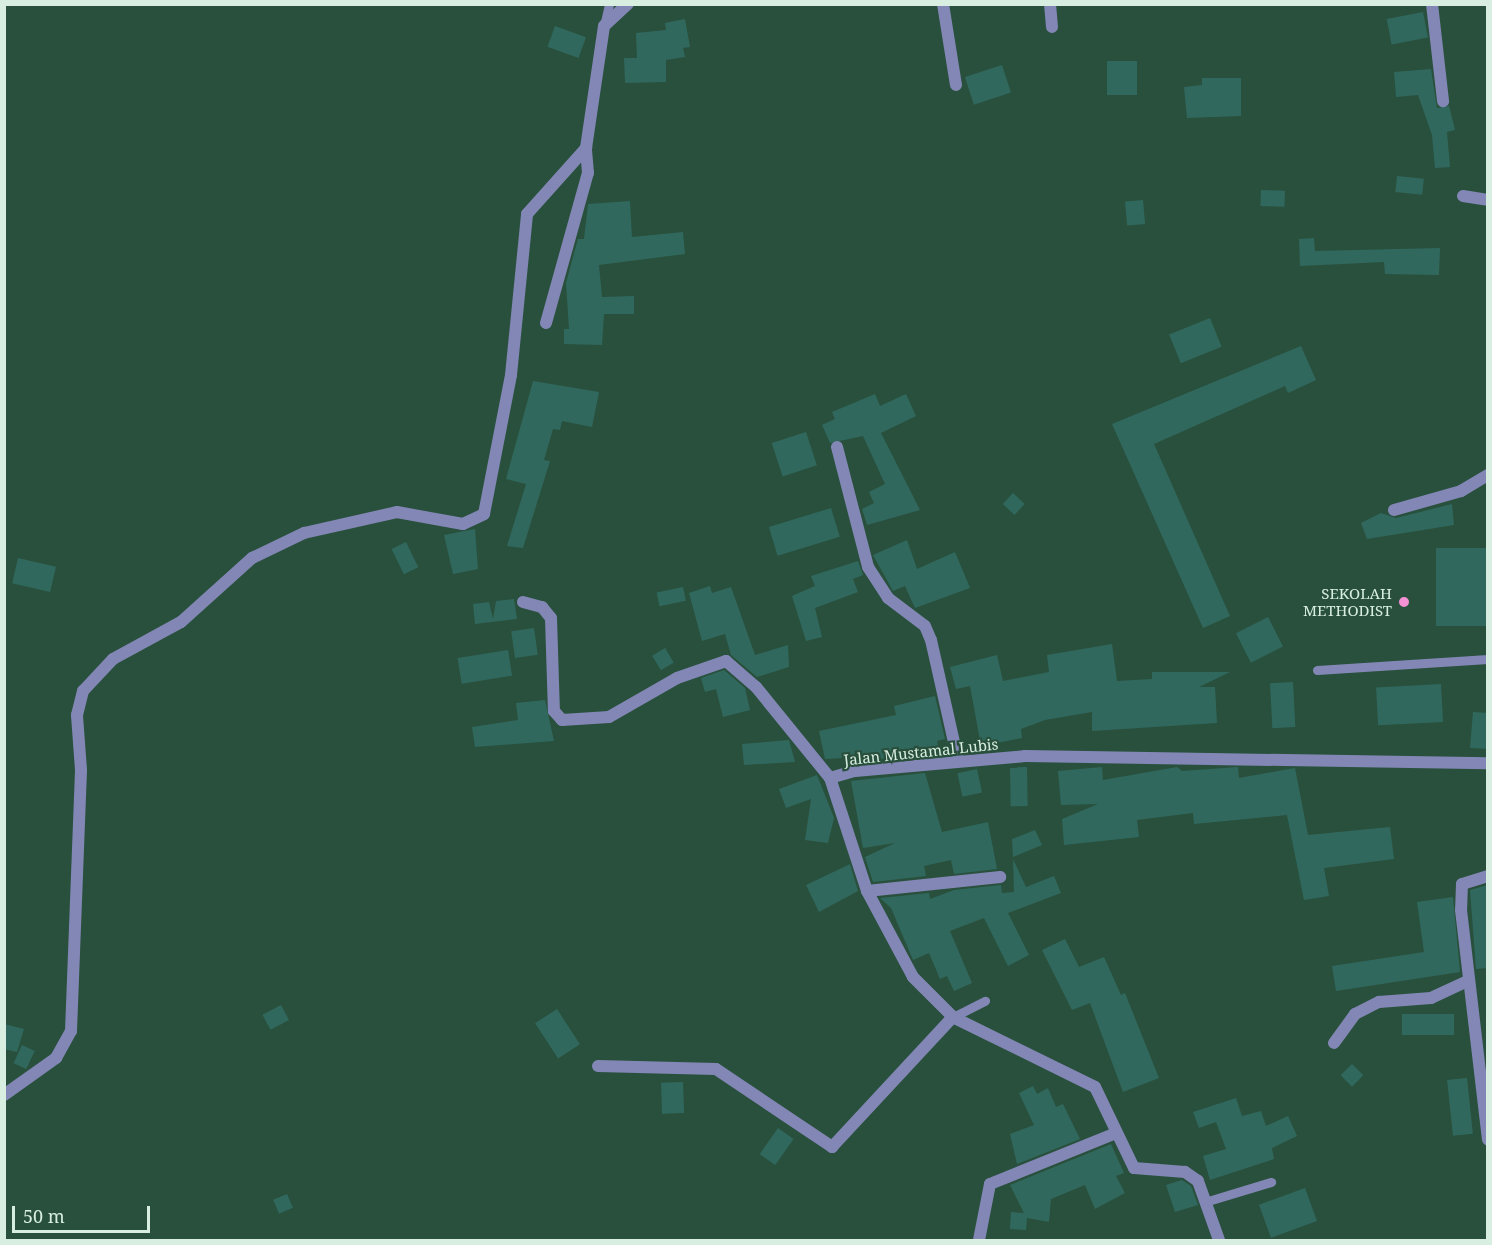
<!DOCTYPE html>
<style>
body{margin:0}
#map{position:relative;width:1492px;height:1245px;overflow:hidden;background:#29503c;font-family:"Noto Serif",serif}
div>[style]{position:absolute}
[style*='--x']{left:calc(var(--x)*1px);top:calc(var(--y)*1px);width:calc(var(--w)*1px);rotate:calc(var(--a)*1deg)}
.building>*{inset:0;background:#31685e;transform-origin:0 0}
.lane>*{height:9px;margin:-4.5px;padding:0 4.5px;transform-origin:4.5px;border-radius:4.5px;background:#8287b5}
.street>*{height:12px;margin:-6px;padding:0 6px;transform-origin:6px;border-radius:6px;background:#8287b5}
.dots>*{width:16px;height:16px;translate:-50% -50%;box-sizing:border-box;border:3px solid #29503c;border-radius:50%}
span{translate:-50% -50%;white-space:nowrap;text-align:center;line-height:1.15;-webkit-text-stroke:4.5px #29503c;paint-order:stroke}
.poi-label{font-size:15px;color:#d8eee1}
.right{translate:-100% -50%;text-align:right}
.street-label{font-size:15px;color:#d8eee1}
.frame{position:absolute;inset:0;border:6px solid #d8eee1;pointer-events:none}
.scale{position:absolute;left:12px;top:1206px;width:138px;height:27px;box-sizing:border-box;border:3px solid #d8eee1;border-top:0;padding-left:8px;font-size:18px;line-height:21px;white-space:nowrap;color:#d8eee1;-webkit-text-stroke:4px #29503c;paint-order:stroke}
</style>
<div id="map">
<div class="building">
<i style="left:1423px;top:12px;width:26px;height:37px;rotate:79deg"></i>
<i style="clip-path:polygon(685px 19px,690px 47px,683px 48px,685px 57px,666px 60px,666px 82px,625px 83px,624px 58px,637px 58px,636px 33px,666px 30px,665px 23px)"></i>
<i style="left:555px;top:26px;width:33px;height:22px;rotate:20deg"></i>
<i style="left:1107px;top:61px;width:30px;height:34px"></i>
<i style="left:1002px;top:65px;width:29px;height:39px;rotate:72deg"></i>
<i style="clip-path:polygon(1431px 69px,1437px 108px,1449px 106px,1455px 130px,1447px 132px,1450px 167px,1435px 168px,1432px 135px,1418px 95px,1396px 97px,1394px 72px)"></i>
<i style="clip-path:polygon(1202px 78px,1241px 78px,1241px 116px,1187px 118px,1184px 87px,1202px 85px)"></i>
<i style="left:1397px;top:176px;width:27px;height:16px;rotate:6deg"></i>
<i style="left:1261px;top:190px;width:24px;height:16px;rotate:2deg"></i>
<i style="left:1143px;top:200px;width:24px;height:18px;rotate:85deg"></i>
<i style="clip-path:polygon(630px 201px,632px 237px,683px 232px,685px 254px,599px 265px,602px 297px,634px 296px,634px 314px,604px 314px,602px 345px,564px 344px,564px 329px,569px 329px,566px 283px,578px 239px,584px 239px,588px 204px)"></i>
<i style="clip-path:polygon(1314px 238px,1315px 251px,1440px 248px,1439px 275px,1385px 274px,1384px 262px,1300px 266px,1299px 239px)"></i>
<i style="left:1210px;top:318px;width:31px;height:44px;rotate:68deg"></i>
<i style="clip-path:polygon(1301px 346px,1316px 380px,1288px 393px,1285px 386px,1154px 444px,1230px 616px,1203px 628px,1112px 424px)"></i>
<i style="clip-path:polygon(533px 381px,599px 392px,592px 427px,562px 421px,560px 430px,553px 429px,544px 460px,550px 461px,523px 548px,507px 546px,526px 484px,506px 479px)"></i>
<i style="clip-path:polygon(875px 394px,880px 406px,906px 394px,916px 416px,881px 433px,920px 510px,867px 525px,862px 509px,874px 503px,869px 492px,885px 484px,863px 436px,830px 443px,822px 425px,835px 419px,832px 412px)"></i>
<i style="left:806px;top:432px;width:35px;height:36px;rotate:72deg"></i>
<i style="left:1013px;top:493px;width:16px;height:15px;rotate:43deg"></i>
<i style="clip-path:polygon(1452px 504px,1454px 525px,1367px 539px,1361px 523px,1381px 513px,1396px 518px)"></i>
<i style="left:831px;top:508px;width:30px;height:65px;rotate:73deg"></i>
<i style="clip-path:polygon(475px 529px,478px 569px,453px 574px,444px 535px)"></i>
<i style="clip-path:polygon(907px 540px,917px 569px,955px 552px,970px 588px,915px 608px,905px 586px,893px 591px,873px 555px)"></i>
<i style="left:406px;top:542px;width:28px;height:16px;rotate:64deg"></i>
<i style="left:1488px;top:548px;width:78px;height:52px;rotate:90deg"></i>
<i style="left:18px;top:558px;width:39px;height:26px;rotate:13deg"></i>
<i style="clip-path:polygon(858px 561px,863px 575px,853px 579px,858px 592px,815px 608px,822px 637px,806px 641px,792px 596px,815px 586px,811px 576px)"></i>
<i style="clip-path:polygon(710px 586px,712px 593px,731px 587px,755px 655px,788px 645px,789px 667px,757px 677px,731px 655px,725px 634px,702px 641px,689px 593px)"></i>
<i style="left:683px;top:587px;width:14px;height:27px;rotate:78deg"></i>
<i style="clip-path:polygon(514px 599px,517px 619px,475px 624px,473px 604px,489px 602px,493px 619px,496px 601px)"></i>
<i style="left:1268px;top:617px;width:33px;height:36px;rotate:63deg"></i>
<i style="left:534px;top:628px;width:27px;height:23px;rotate:82deg"></i>
<i style="clip-path:polygon(1112px 644px,1117px 681px,1152px 679px,1152px 672px,1230px 672px,1199px 687px,1215px 687px,1217px 723px,1092px 731px,1092px 712px,1045px 720px,1021px 729px,1022px 738px,981px 746px,970px 686px,956px 689px,950px 667px,997px 655px,1003px 681px,1049px 672px,1047px 655px)"></i>
<i style="left:665px;top:648px;width:17px;height:15px;rotate:59deg"></i>
<i style="left:508px;top:650px;width:26px;height:51px;rotate:81deg"></i>
<i style="clip-path:polygon(724px 670px,745px 688px,750px 710px,723px 717px,716px 689px,705px 692px,701px 678px)"></i>
<i style="left:1293px;top:682px;width:45px;height:23px;rotate:87deg"></i>
<i style="left:1441px;top:684px;width:38px;height:65px;rotate:87deg"></i>
<i style="clip-path:polygon(935px 696px,945px 739px,937px 741px,939px 752px,849px 764px,864px 757px,846px 758px,845px 752px,844px 758px,825px 759px,819px 731px,896px 715px,894px 706px)"></i>
<i style="clip-path:polygon(545px 700px,554px 741px,475px 747px,472px 727px,518px 720px,516px 703px)"></i>
<i style="clip-path:polygon(1473px 712px,1488px 713px,1488px 749px,1470px 748px)"></i>
<i style="clip-path:polygon(789px 740px,795px 762px,744px 765px,742px 744px)"></i>
<i style="left:1027px;top:767px;width:39px;height:17px;rotate:89deg"></i>
<i style="clip-path:polygon(1102px 767px,1103px 780px,1177px 767px,1182px 771px,1238px 767px,1239px 778px,1295px 768px,1308px 835px,1390px 827px,1394px 859px,1324px 868px,1329px 896px,1304px 900px,1287px 815px,1194px 824px,1193px 813px,1137px 820px,1139px 837px,1064px 845px,1062px 819px,1098px 804px,1061px 805px,1058px 771px)"></i>
<i style="left:977px;top:769px;width:24px;height:20px;rotate:78deg"></i>
<i style="clip-path:polygon(925px 773px,942px 832px,988px 822px,997px 869px,954px 874px,951px 860px,924px 866px,926px 876px,873px 882px,865px 857px,895px 843px,863px 848px,851px 781px)"></i>
<i style="clip-path:polygon(817px 775px,834px 818px,828px 843px,805px 840px,811px 799px,786px 808px,779px 789px)"></i>
<i style="clip-path:polygon(1035px 830px,1042px 845px,1013px 857px,1012px 839px)"></i>
<i style="clip-path:polygon(1013px 859px,1026px 887px,1054px 876px,1061px 893px,1008px 913px,1029px 955px,1008px 966px,984px 918px,950px 931px,972px 983px,954px 991px,947px 976px,940px 979px,929px 953px,913px 960px,891px 908px,880px 898px,929px 893px,930px 899px,954px 890px,1001px 885px,1002px 893px,1014px 892px)"></i>
<i style="clip-path:polygon(850px 864px,858px 891px,819px 912px,806px 885px)"></i>
<i style="clip-path:polygon(1488px 885px,1488px 968px,1476px 969px,1470px 890px)"></i>
<i style="clip-path:polygon(1453px 897px,1460px 972px,1336px 991px,1332px 966px,1424px 952px,1417px 902px)"></i>
<i style="clip-path:polygon(1065px 939px,1079px 967px,1104px 957px,1121px 995px,1125px 993px,1159px 1078px,1123px 1092px,1090px 1003px,1072px 1010px,1042px 950px)"></i>
<i style="left:281px;top:1005px;width:17px;height:21px;rotate:62deg"></i>
<i style="left:557px;top:1009px;width:42px;height:26px;rotate:57deg"></i>
<i style="left:1454px;top:1014px;width:21px;height:52px;rotate:90deg"></i>
<i style="clip-path:polygon(4px 1024px,24px 1029px,17px 1052px,4px 1049px)"></i>
<i style="left:22px;top:1045px;width:14px;height:20px;rotate:25deg"></i>
<i style="left:1352px;top:1064px;width:16px;height:16px;rotate:45deg"></i>
<i style="left:1467px;top:1078px;width:56px;height:20px;rotate:84deg"></i>
<i style="left:683px;top:1082px;width:31px;height:22px;rotate:88deg"></i>
<i style="clip-path:polygon(1033px 1086px,1037px 1094px,1048px 1088px,1056px 1107px,1063px 1104px,1080px 1139px,1017px 1164px,1010px 1134px,1034px 1125px,1019px 1093px)"></i>
<i style="clip-path:polygon(1236px 1098px,1242px 1116px,1261px 1111px,1266px 1126px,1288px 1116px,1297px 1136px,1272px 1148px,1274px 1159px,1210px 1180px,1203px 1156px,1226px 1149px,1216px 1122px,1199px 1128px,1193px 1112px)"></i>
<i style="left:778px;top:1128px;width:19px;height:32px;rotate:35deg"></i>
<i style="clip-path:polygon(1111px 1144px,1124px 1173px,1116px 1176px,1125px 1193px,1095px 1209px,1085px 1185px,1051px 1199px,1049px 1222px,1027px 1218px,1026px 1230px,1010px 1229px,1011px 1212px,1024px 1213px,1010px 1185px)"></i>
<i style="clip-path:polygon(1182px 1180px,1191px 1186px,1198px 1205px,1175px 1212px,1166px 1185px)"></i>
<i style="left:1305px;top:1188px;width:35px;height:49px;rotate:70deg"></i>
<i style="left:287px;top:1194px;width:15px;height:15px;rotate:67deg"></i>
</div>
<div class="lane">
<i style="--x:604;--y:26;--w:23;--a:-77"></i>
<i style="--x:1317;--y:670;--w:171;--a:-3.7"></i>
<i style="--x:953;--y:1017;--w:36;--a:-27"></i>
<i style="--x:1208;--y:1201;--w:66;--a:-16.8"></i>
</div>
<div class="street">
<i style="--x:943;--y:4;--w:82;--a:80.9"></i>
<i style="--x:1050;--y:4;--w:23;--a:85"></i>
<i style="--x:1432;--y:4;--w:98;--a:83.5"></i>
<i style="--x:1463;--y:196;--w:25;--a:9"></i>
<i style="--x:546;--y:323;--w:156;--a:-74.4"></i>
<i style="--x:588;--y:173;--w:25;--a:-95"></i>
<i style="--x:837;--y:447;--w:124;--a:75.5"></i>
<i style="--x:868;--y:567;--w:37;--a:57"></i>
<i style="--x:888;--y:598;--w:46;--a:37.1"></i>
<i style="--x:925;--y:626;--w:15;--a:67"></i>
<i style="--x:931;--y:640;--w:123;--a:77.3"></i>
<i style="--x:1394;--y:510;--w:70;--a:-15.8"></i>
<i style="--x:1461;--y:491;--w:31;--a:-31"></i>
<i style="--x:523;--y:602;--w:20;--a:15"></i>
<i style="--x:542;--y:607;--w:14;--a:51"></i>
<i style="--x:551;--y:618;--w:93;--a:88.2"></i>
<i style="--x:554;--y:711;--w:12;--a:48"></i>
<i style="--x:562;--y:720;--w:47;--a:-3.7"></i>
<i style="--x:609;--y:717;--w:78;--a:-29.8"></i>
<i style="--x:677;--y:678;--w:52;--a:-19.1"></i>
<i style="--x:726;--y:661;--w:40;--a:41"></i>
<i style="--x:756;--y:687;--w:117;--a:50.9"></i>
<i style="--x:1488;--y:876;--w:27;--a:163"></i>
<i style="--x:1462;--y:884;--w:26;--a:92"></i>
<i style="--x:1461;--y:910;--w:231;--a:83.3"></i>
<i style="--x:867;--y:891;--w:134;--a:-6"></i>
<i style="--x:1334;--y:1043;--w:36;--a:-54"></i>
<i style="--x:1355;--y:1014;--w:27;--a:-27"></i>
<i style="--x:1379;--y:1002;--w:52;--a:-4.4"></i>
<i style="--x:1431;--y:998;--w:40;--a:-25"></i>
<i style="--x:598;--y:1066;--w:118;--a:1.5"></i>
<i style="--x:716;--y:1069;--w:140;--a:33.9"></i>
<i style="--x:832;--y:1147;--w:178;--a:-47.1"></i>
<i style="--x:4;--y:1095;--w:64;--a:-35.4"></i>
<i style="--x:56;--y:1058;--w:31;--a:-61"></i>
<i style="--x:71;--y:1031;--w:261;--a:-87.8"></i>
<i style="--x:81;--y:770;--w:55;--a:-94.2"></i>
<i style="--x:77;--y:715;--w:25;--a:-76"></i>
<i style="--x:83;--y:691;--w:44;--a:-46.8"></i>
<i style="--x:113;--y:659;--w:77;--a:-28.6"></i>
<i style="--x:181;--y:622;--w:96;--a:-42"></i>
<i style="--x:252;--y:558;--w:58;--a:-25.7"></i>
<i style="--x:304;--y:533;--w:95;--a:-12.7"></i>
<i style="--x:397;--y:512;--w:67;--a:10.3"></i>
<i style="--x:463;--y:524;--w:23;--a:-25"></i>
<i style="--x:484;--y:514;--w:142;--a:-79"></i>
<i style="--x:511;--y:375;--w:162;--a:-84.3"></i>
<i style="--x:527;--y:214;--w:89;--a:-48.2"></i>
<i style="--x:586;--y:148;--w:123;--a:-81.6"></i>
<i style="--x:604;--y:26;--w:33;--a:-43"></i>
<i style="--x:979;--y:1240;--w:57;--a:-78.9"></i>
<i style="--x:990;--y:1184;--w:134;--a:-22"></i>
<i style="--x:1219;--y:1240;--w:63;--a:-109.6"></i>
<i style="--x:1198;--y:1181;--w:16;--a:-145"></i>
<i style="--x:1185;--y:1172;--w:51;--a:-175.5"></i>
<i style="--x:1134;--y:1168;--w:90;--a:-115.7"></i>
<i style="--x:1095;--y:1087;--w:158;--a:-153.8"></i>
<i style="--x:953;--y:1017;--w:57;--a:-135"></i>
<i style="--x:913;--y:977;--w:98;--a:-118.1"></i>
<i style="--x:867;--y:891;--w:119;--a:-108.1"></i>
<i style="--x:830;--y:778;--w:26;--a:-16"></i>
<i style="--x:855;--y:771;--w:171;--a:-5"></i>
<i style="--x:1025;--y:756;--w:463;--a:0.9"></i>
</div>
<div class="dots">
<i style="left:1404px;top:602px;background:#f391d5"></i>
</div>
<div class="poi-label">
<span class="right" style="left:1392px;top:602px">SEKOLAH<br>METHODIST</span>
</div>
<div class="street-label">
<span style="left:921px;top:752px;rotate:-6deg">Jalan Mustamal Lubis</span>
</div>
<div class="frame"></div>
<div class="scale">50 m</div>
</div>
